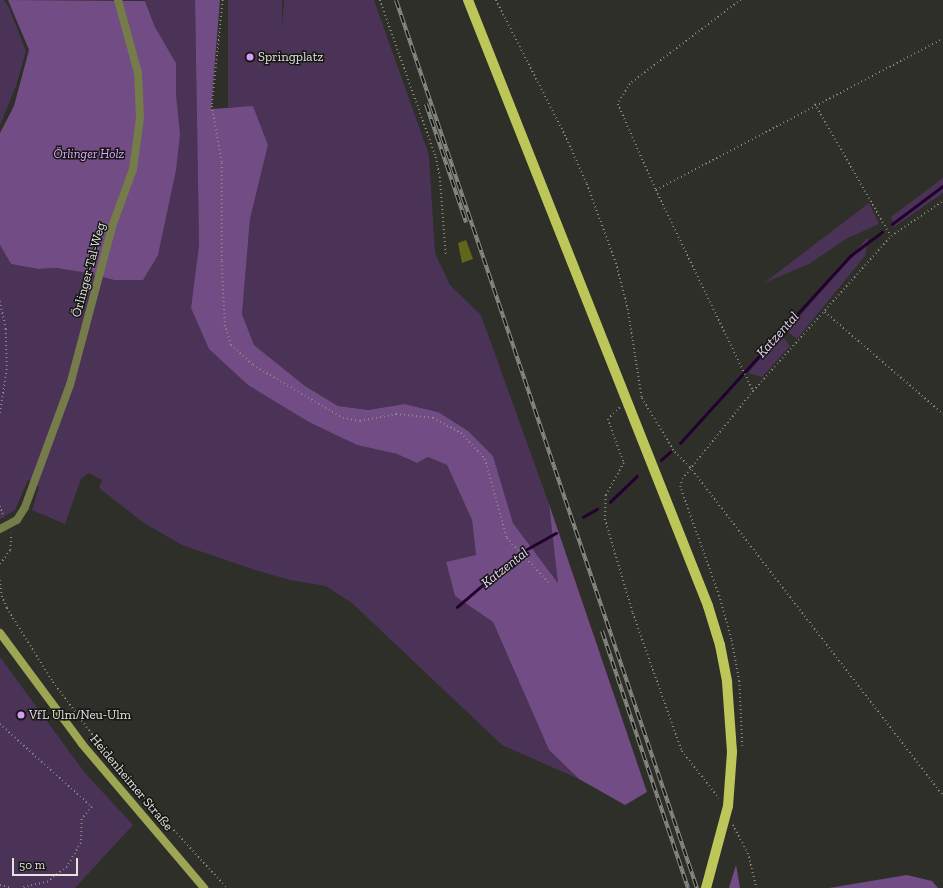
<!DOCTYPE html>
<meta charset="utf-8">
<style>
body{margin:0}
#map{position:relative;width:943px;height:888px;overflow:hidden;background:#2e2f28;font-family:"Zilla Slab",serif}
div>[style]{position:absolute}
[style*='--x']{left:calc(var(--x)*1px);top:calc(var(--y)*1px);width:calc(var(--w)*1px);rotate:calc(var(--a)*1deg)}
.green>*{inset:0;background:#4a3356;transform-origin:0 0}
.forest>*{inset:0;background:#714c85}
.stream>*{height:2.5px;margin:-1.25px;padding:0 1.25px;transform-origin:1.25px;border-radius:1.25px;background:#220031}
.building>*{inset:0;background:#616619}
.path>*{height:1.5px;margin-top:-0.75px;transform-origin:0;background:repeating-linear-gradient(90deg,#898984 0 1px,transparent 0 4px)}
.street>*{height:8px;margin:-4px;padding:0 4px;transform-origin:4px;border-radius:4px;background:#757b49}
.secondary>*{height:8px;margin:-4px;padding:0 4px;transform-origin:4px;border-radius:4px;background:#9ea653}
.primary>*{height:10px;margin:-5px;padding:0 5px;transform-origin:5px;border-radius:5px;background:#bdc759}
.rail>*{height:4px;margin-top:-2px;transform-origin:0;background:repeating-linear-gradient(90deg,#161714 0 8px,#8a8a85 0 16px);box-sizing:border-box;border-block:1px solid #8a8a85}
.dots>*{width:11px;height:11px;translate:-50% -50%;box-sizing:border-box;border:2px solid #161714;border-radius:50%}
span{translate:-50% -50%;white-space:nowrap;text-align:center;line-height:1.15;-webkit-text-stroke:3px #161714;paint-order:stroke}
.poi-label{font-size:13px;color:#e2e2de}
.left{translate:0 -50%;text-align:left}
.park-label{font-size:13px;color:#dfa9fe;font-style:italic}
.street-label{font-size:13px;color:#e2e2de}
.water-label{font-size:14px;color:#e9d4f6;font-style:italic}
.scale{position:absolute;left:12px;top:858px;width:66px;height:18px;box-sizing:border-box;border:2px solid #e2e2de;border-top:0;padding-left:5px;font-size:12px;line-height:14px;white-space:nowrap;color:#e2e2de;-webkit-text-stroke:3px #161714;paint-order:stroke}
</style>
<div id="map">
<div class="green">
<i style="clip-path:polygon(0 0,4px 0,9px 8px,26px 51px,16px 86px,0 125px)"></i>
<i style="clip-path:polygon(145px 0,195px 0,199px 245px,191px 308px,209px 348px,248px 385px,357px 445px,397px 454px,417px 463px,428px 457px,447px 465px,472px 520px,476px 556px,446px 562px,455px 596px,493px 622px,549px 750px,579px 779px,502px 745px,353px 604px,326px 586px,290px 580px,255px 570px,182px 545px,144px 523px,99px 488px,102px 480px,89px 473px,81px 479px,65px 524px,32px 510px,39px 487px,28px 480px,15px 510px,0 519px,0 245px,11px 264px,38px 269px,56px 268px,88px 273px,114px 280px,176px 95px,176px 63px,155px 27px)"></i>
<i style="left:228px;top:0;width:54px;height:107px"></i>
<i style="clip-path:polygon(284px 0,374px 0,429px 155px,435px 253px,450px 285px,481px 315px,549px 504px,559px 584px,513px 523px,493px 456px,438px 412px,404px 404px,368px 410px,338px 406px,305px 386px,254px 345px,242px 314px,250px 219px,268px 145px,253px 106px,276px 105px)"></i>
<i style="clip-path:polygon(943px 178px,943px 193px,894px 227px,891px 217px)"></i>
<i style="clip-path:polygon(869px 203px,879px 224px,846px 239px,809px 264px,764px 283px)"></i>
<i style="clip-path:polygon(868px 237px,865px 256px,797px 339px,787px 331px)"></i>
<i style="clip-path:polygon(778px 338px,785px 339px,790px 346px,762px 377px,748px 373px)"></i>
<i style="clip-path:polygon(0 657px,85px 773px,133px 825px,75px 888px,0 888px)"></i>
</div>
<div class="forest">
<i style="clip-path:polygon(8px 0,145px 1px,155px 27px,176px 63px,176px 95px,180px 135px,176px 170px,158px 255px,143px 280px,114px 280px,88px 273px,56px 268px,38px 269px,11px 264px,0 245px,0 133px,14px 106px,29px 50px)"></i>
<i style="clip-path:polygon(195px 0,220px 0,211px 109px,253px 106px,268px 145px,250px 219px,242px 314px,254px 345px,305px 386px,338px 406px,368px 410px,404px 404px,438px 412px,468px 431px,493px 456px,513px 523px,558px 583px,549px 504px,647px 792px,625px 805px,579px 779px,549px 750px,493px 622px,455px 596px,446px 562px,476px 555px,472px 520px,447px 465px,428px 457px,417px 463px,397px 454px,357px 445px,309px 422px,248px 385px,209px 349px,191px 308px,199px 245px)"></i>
<i style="clip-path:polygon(736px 865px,740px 888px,729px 888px)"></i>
<i style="clip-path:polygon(907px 875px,932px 881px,938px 888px,829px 888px)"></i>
</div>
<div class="stream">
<i style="--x:892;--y:224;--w:64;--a:-36.7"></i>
<i style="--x:680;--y:443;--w:253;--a:-47.7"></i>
<i style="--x:850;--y:256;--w:40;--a:-37"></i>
<i style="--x:661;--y:460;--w:12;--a:-42"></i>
<i style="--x:610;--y:502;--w:37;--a:-44"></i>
<i style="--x:583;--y:517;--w:16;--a:-30"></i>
<i style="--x:457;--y:607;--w:83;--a:-40.6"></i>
<i style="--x:520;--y:553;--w:41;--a:-29.1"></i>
</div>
<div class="building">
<i style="clip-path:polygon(466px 240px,473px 259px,462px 263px,458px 243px)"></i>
</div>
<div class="path">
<i style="--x:223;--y:0;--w:107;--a:95.9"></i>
<i style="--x:212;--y:106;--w:58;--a:80"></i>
<i style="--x:222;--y:163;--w:98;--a:90"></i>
<i style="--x:222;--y:261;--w:64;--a:87.3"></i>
<i style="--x:225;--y:325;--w:21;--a:73"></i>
<i style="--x:231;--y:345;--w:30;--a:42"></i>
<i style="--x:253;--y:365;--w:104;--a:30.5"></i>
<i style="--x:343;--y:418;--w:17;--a:10"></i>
<i style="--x:360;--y:421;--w:37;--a:-11"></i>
<i style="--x:396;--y:414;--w:37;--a:6"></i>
<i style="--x:433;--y:418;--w:32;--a:28"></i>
<i style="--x:461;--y:433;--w:35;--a:47"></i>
<i style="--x:485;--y:459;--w:82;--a:74.4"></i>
<i style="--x:507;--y:538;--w:63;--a:46.9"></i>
<i style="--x:380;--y:0;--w:167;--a:70.4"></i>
<i style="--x:436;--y:157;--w:20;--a:79"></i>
<i style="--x:440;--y:177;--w:78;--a:85.6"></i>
<i style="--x:496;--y:0;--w:152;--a:62.9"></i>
<i style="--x:565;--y:135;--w:54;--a:65.8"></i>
<i style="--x:587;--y:184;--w:84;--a:69.8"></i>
<i style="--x:616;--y:263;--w:48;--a:75.4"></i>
<i style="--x:628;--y:309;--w:90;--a:81.1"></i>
<i style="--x:642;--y:398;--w:63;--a:58.6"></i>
<i style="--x:675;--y:452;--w:21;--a:45"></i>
<i style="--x:690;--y:467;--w:414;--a:52.4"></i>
<i style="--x:741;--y:0;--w:139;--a:142.9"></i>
<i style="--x:630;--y:84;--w:23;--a:121"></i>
<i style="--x:618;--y:104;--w:94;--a:66.2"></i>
<i style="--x:656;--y:190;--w:324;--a:-27.8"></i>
<i style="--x:815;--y:104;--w:152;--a:60.1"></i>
<i style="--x:656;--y:190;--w:223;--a:64.2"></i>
<i style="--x:0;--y:301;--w:29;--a:78"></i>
<i style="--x:6;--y:329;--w:40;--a:88.6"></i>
<i style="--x:7;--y:369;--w:47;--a:98.7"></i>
<i style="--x:825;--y:312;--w:156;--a:40.8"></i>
<i style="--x:620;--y:408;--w:16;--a:137"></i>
<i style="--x:608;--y:419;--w:47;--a:70"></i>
<i style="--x:624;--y:463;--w:37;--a:119"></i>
<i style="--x:606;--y:495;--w:24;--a:92"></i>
<i style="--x:605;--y:519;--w:98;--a:73.4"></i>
<i style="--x:633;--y:613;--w:146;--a:70.5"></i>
<i style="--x:682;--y:751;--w:60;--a:51.8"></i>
<i style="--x:0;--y:506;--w:12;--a:70"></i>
<i style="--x:0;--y:564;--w:17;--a:-54"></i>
<i style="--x:10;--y:550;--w:16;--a:-86"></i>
<i style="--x:0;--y:580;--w:16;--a:83"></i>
<i style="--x:2;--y:596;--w:13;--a:67"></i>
<i style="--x:7;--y:608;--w:87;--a:58.1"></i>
<i style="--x:53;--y:682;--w:65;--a:53.1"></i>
<i style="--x:92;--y:734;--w:58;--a:52"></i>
<i style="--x:128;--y:780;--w:147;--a:47.5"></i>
<i style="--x:0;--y:724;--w:124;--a:42.1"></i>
<i style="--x:92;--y:807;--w:16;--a:130"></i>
<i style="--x:82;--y:819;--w:24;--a:92"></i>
<i style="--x:81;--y:843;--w:28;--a:120"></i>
<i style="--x:67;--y:867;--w:24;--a:142"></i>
<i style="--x:48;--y:882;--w:27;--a:167"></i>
<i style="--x:742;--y:746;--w:65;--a:-92.6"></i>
<i style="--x:739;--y:681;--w:43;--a:-100.8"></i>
<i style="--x:731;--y:639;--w:45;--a:-105.6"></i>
<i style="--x:719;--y:596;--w:116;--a:-109.7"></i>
<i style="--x:680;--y:487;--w:8;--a:-76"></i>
<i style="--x:682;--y:479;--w:113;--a:-51.1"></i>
<i style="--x:753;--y:391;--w:208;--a:-48.3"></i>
<i style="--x:891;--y:236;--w:63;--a:-33.9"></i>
<i style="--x:733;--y:825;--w:32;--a:62"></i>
<i style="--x:748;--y:853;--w:36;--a:76"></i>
<i style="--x:0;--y:885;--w:11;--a:15"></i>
</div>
<div class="street">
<i style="--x:0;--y:529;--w:19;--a:-28"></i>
<i style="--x:17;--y:520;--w:15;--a:-58"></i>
<i style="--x:25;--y:507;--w:130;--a:-69.8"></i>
<i style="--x:70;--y:385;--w:163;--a:-75.1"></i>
<i style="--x:112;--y:227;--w:62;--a:-70.1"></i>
<i style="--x:133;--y:169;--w:51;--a:-82.2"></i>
<i style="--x:140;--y:118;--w:45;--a:-92.5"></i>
<i style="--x:138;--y:73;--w:76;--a:-105.3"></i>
</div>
<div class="secondary">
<i style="--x:0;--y:633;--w:138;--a:53.5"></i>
<i style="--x:82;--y:744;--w:189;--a:49.7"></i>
</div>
<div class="primary">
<i style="--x:468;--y:0;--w:652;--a:68.39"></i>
<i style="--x:708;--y:606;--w:41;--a:72.9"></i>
<i style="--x:720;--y:645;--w:38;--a:79"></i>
<i style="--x:727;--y:682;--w:70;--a:85.9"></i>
<i style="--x:732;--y:752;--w:54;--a:94.2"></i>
<i style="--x:728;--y:806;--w:85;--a:105"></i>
</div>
<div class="rail">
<i style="--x:396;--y:0;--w:938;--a:71.28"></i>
<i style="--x:426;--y:104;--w:125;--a:71.3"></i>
<i style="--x:602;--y:631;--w:271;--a:71.5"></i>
</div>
<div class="dots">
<i style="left:250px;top:57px;background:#d79bf9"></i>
<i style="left:21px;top:715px;background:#d79bf9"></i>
</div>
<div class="poi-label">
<span class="left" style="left:258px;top:57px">Springplatz</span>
<span class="left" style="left:29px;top:715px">VfL Ulm/Neu-Ulm</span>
</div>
<div class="park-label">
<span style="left:89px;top:154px">Örlinger Holz</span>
</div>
<div class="street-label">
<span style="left:89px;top:270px;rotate:-75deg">Örlinger-Tal-Weg</span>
<span style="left:131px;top:783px;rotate:50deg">Heidenheimer Straße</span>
</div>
<div class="water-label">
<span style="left:778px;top:335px;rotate:-48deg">Katzental</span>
<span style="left:505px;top:568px;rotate:-38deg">Katzental</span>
</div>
<div class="scale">50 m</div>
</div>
